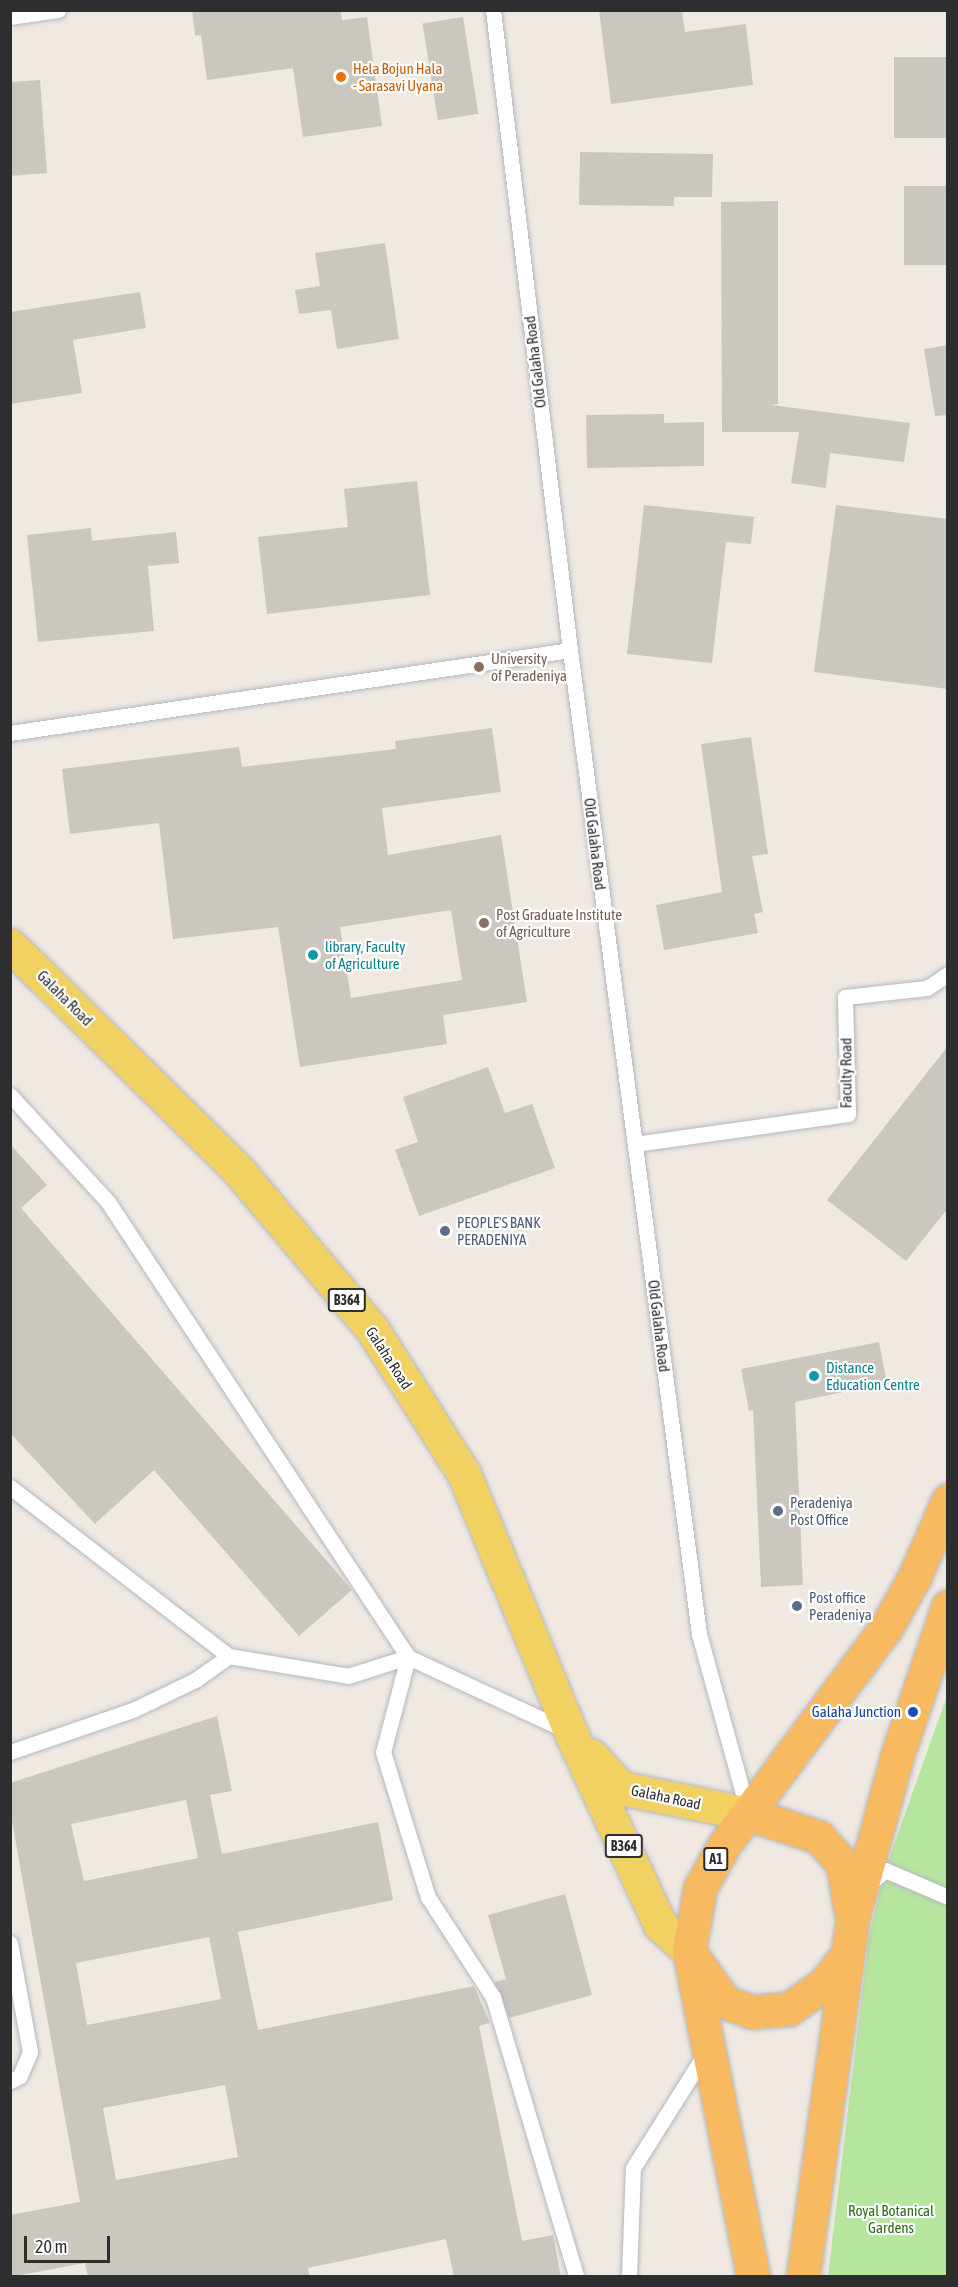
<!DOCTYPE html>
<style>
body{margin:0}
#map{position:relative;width:958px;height:2287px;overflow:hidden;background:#efe9e1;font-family:"Asap Condensed",sans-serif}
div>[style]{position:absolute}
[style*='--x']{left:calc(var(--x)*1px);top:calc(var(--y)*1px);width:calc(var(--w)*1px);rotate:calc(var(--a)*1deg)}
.green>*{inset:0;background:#b6e59e}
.building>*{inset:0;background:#cbc7bf;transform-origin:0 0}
.roads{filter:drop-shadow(0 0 2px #b4b7c1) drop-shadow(0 0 2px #b4b7c1)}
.service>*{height:15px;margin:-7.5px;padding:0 7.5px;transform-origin:7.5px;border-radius:7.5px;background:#fff}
.primary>*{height:33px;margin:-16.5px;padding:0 16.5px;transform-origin:16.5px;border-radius:16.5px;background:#f2d163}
.trunk>*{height:33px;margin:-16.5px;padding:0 16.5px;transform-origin:16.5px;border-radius:16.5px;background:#f8ba60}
.dots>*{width:16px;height:16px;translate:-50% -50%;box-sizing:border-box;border:3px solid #fff;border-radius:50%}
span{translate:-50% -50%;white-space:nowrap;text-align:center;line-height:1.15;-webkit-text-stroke:4.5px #fff;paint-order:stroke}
.shield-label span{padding:2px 4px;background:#fff;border:2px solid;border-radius:4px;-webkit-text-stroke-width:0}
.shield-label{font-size:14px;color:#2e2e2e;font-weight:700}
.food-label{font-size:15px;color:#c56008}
.left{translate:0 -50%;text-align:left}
.street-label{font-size:15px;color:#2e2e2e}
.education-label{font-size:15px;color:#785e54}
.culture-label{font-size:15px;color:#0d838f}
.service-label{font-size:15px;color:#4e5e75}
.transit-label{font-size:15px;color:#164399}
.right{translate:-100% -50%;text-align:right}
.park-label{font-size:15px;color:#2c6e1b}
.frame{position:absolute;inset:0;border:12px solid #2e2e2e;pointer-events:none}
.scale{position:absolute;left:24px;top:2236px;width:86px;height:27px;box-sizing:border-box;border:3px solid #2e2e2e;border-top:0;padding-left:8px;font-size:18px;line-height:21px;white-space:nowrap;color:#2e2e2e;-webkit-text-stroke:4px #fff;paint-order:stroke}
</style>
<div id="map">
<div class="green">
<i style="clip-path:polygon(947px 1696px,947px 2276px,828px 2276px,869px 1936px,885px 1870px)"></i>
</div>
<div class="building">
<i style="clip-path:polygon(192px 10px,341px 10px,342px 20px,367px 17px,382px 126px,303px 137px,293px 68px,207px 80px,201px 35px,195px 36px)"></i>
<i style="clip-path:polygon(599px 10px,682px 10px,685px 32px,746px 24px,753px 85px,611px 104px)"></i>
<i style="left:463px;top:17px;width:98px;height:41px;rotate:81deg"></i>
<i style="left:948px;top:57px;width:81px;height:54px;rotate:90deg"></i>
<i style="clip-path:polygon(40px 80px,47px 173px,10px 176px,10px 82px)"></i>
<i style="clip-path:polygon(580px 152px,713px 154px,712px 197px,674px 197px,674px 206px,579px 205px)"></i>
<i style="left:948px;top:186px;width:79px;height:44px;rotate:90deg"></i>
<i style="clip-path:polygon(778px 201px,778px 404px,771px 405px,910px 423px,904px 462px,830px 453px,826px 488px,791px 483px,799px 432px,722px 432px,721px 202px)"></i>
<i style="clip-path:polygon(385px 243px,399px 339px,337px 349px,331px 310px,299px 314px,295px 290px,320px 286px,315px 253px)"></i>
<i style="clip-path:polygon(140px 292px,146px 328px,73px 340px,82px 393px,10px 404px,10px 312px)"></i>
<i style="clip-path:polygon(948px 345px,948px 415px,935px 416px,924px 349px)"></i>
<i style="clip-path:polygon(664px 414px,664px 423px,704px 422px,704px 466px,587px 468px,586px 415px)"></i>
<i style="clip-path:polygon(417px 481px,430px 595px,267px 614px,258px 537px,348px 527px,344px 489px)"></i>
<i style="clip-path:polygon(644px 505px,754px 517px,751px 544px,726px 542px,712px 663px,627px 654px)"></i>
<i style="clip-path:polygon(836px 505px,948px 519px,948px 689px,814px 672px)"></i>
<i style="clip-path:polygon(91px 528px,92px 541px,176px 532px,179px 563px,148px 566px,154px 631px,38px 642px,27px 535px)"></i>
<i style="clip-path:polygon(evenodd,492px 728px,501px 792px,382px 808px,388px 855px,501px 835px,527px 1002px,443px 1015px,447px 1044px,300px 1067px,278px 927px,173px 939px,159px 823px,70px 834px,62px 769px,239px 747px,242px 767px,396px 749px,395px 741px,492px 728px,451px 910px,462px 980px,351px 998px,340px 927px,451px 910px)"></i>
<i style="clip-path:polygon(751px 737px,768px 854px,752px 856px,763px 912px,754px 914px,758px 933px,664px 950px,656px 905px,722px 892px,701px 744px)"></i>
<i style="clip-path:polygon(948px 1046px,948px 1208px,906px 1261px,827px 1200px)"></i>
<i style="clip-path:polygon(488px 1067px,505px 1113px,532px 1104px,555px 1168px,419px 1216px,395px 1150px,418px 1142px,403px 1097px)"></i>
<i style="clip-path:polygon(10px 1144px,47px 1185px,21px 1208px,352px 1590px,299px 1636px,154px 1470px,95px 1524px,10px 1433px)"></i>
<i style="clip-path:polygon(879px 1342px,887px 1383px,795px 1402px,803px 1585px,761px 1587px,753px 1410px,749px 1411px,741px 1369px)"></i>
<i style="clip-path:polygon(evenodd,217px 1716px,232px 1791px,210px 1795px,222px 1854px,378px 1822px,393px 1900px,238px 1932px,258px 2030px,474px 1986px,490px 2023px,479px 2026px,522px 2241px,553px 2235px,561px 2277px,454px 2277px,446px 2239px,308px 2268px,310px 2277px,88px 2277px,85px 2263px,10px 2277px,10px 2215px,80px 2202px,10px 1810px,10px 1783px,217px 1716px,186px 1800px,198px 1858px,84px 1881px,71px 1824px,186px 1800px,217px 1716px,209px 1937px,221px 1999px,87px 2025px,76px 1963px,209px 1937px,217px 1716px,225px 2085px,238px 2157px,116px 2180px,103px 2108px,225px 2085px)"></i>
<i style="clip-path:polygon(565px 1894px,592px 1995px,509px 2018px,495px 1982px,506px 1979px,488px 1915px)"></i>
</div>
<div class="roads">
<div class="service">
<i style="--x:493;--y:10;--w:645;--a:83.14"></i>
<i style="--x:570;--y:650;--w:992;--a:82.53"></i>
<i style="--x:699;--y:1634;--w:185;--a:74.6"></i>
<i style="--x:10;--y:17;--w:49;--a:-8.3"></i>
<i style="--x:10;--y:733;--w:566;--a:-8.43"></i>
<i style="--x:10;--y:1095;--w:145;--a:47.5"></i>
<i style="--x:108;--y:1202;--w:545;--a:56.6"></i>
<i style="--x:408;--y:1657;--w:173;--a:24.9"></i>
<i style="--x:635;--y:1144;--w:215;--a:-8"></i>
<i style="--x:848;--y:1114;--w:117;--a:-91.5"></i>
<i style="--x:845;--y:997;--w:82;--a:-6.3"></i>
<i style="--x:927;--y:988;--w:25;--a:-34"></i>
<i style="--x:10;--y:1487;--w:277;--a:37.7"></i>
<i style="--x:229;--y:1656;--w:121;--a:9.5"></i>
<i style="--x:348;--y:1676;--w:63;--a:-17.6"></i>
<i style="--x:408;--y:1657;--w:98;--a:104.7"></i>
<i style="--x:383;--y:1752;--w:152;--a:72.8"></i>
<i style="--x:428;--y:1897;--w:119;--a:57"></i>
<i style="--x:493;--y:1997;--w:291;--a:73.4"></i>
<i style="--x:10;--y:1752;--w:130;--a:-18.9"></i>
<i style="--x:133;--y:1710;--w:69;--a:-25.8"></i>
<i style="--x:195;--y:1680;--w:42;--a:-35.2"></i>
<i style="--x:869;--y:1884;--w:21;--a:-41"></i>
<i style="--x:885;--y:1870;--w:69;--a:23.2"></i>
<i style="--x:10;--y:1943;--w:111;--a:79.6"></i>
<i style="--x:30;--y:2052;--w:26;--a:113"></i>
<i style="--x:20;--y:2076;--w:11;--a:153"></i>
<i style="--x:629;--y:2276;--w:108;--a:-87.9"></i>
<i style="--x:633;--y:2168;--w:137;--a:-57.8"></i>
</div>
<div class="primary">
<i style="--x:10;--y:945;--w:320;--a:44.6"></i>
<i style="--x:238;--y:1170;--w:208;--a:49.9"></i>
<i style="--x:372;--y:1329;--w:172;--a:57.6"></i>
<i style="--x:464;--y:1474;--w:280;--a:67.6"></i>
<i style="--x:571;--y:1733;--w:212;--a:65.1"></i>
<i style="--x:660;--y:1925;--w:39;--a:42"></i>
<i style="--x:592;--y:1756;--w:43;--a:47.8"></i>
<i style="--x:621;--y:1788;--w:131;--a:11.5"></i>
</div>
<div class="trunk">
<i style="--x:749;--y:1814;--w:74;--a:18.2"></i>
<i style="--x:819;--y:1837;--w:37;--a:49"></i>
<i style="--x:843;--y:1865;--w:44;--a:80.8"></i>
<i style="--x:696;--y:1961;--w:50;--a:54.7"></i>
<i style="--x:725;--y:2002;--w:29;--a:20"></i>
<i style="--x:752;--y:2012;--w:37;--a:-5"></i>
<i style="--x:789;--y:2009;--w:44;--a:-35.8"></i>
<i style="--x:825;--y:1983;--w:29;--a:-52"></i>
<i style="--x:753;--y:2276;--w:331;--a:-101.1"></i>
<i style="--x:689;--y:1951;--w:64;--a:-80.1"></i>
<i style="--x:700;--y:1888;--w:49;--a:-60.8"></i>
<i style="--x:724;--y:1845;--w:271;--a:-53.3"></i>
<i style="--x:886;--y:1628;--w:57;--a:-60.8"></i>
<i style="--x:914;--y:1578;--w:85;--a:-66.4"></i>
<i style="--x:803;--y:2276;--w:358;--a:-82.1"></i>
<i style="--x:852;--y:1921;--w:171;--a:-74.7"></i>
<i style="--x:897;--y:1756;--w:158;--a:-71.2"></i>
</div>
</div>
<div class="dots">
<i style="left:341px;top:77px;background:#e8710a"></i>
<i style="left:479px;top:667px;background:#8d6e63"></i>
<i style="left:484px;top:923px;background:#8d6e63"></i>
<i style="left:313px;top:955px;background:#0f9aa8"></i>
<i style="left:445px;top:1231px;background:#5c6f8a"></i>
<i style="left:814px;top:1376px;background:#0f9aa8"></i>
<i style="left:778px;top:1511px;background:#5c6f8a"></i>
<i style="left:797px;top:1606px;background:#5c6f8a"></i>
<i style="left:913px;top:1712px;background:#1a4fb4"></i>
</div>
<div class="shield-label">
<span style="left:347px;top:1300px">B364</span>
<span style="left:624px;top:1846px">B364</span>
<span style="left:716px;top:1859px">A1</span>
</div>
<div class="food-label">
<span class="left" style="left:353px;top:77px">Hela Bojun Hala<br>- Sarasavi Uyana</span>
</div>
<div class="street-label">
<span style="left:535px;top:362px;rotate:-97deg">Old Galaha Road</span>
<span style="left:595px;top:844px;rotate:83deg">Old Galaha Road</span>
<span style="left:65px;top:998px;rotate:45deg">Galaha Road</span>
<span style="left:846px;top:1073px;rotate:-90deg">Faculty Road</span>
<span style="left:659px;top:1326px;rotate:83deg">Old Galaha Road</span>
<span style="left:389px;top:1358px;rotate:57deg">Galaha Road</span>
<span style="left:666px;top:1797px;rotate:12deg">Galaha Road</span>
</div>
<div class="education-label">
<span class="left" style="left:491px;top:667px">University<br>of Peradeniya</span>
<span class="left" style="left:496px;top:923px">Post Graduate Institute<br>of Agriculture</span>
</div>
<div class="culture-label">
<span class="left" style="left:325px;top:955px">library, Faculty<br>of Agriculture</span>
<span class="left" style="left:826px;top:1376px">Distance<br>Education Centre</span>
</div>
<div class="service-label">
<span class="left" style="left:457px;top:1231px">PEOPLE'S BANK<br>PERADENIYA</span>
<span class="left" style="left:790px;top:1511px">Peradeniya<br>Post Office</span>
<span class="left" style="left:809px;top:1606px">Post office<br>Peradeniya</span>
</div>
<div class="transit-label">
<span class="right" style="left:901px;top:1712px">Galaha Junction</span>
</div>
<div class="park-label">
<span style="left:891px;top:2219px">Royal Botanical<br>Gardens</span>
</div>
<div class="frame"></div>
<div class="scale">20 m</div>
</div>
